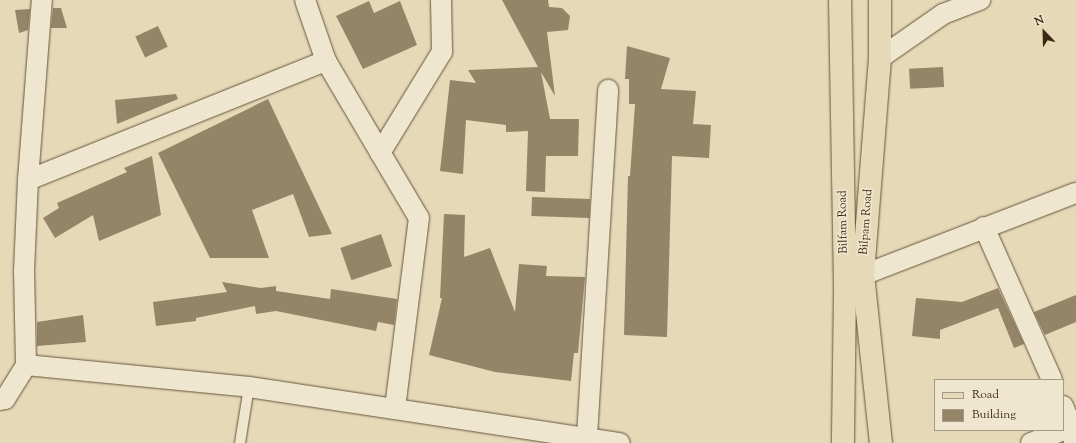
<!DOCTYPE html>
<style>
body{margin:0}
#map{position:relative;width:1076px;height:443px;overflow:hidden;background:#e6d9b7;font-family:"Sorts Mill Goudy",serif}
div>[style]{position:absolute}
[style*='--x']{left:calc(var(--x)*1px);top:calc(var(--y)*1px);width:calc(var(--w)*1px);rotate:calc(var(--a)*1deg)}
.building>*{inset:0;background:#948468;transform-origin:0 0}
.roads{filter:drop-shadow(0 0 1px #66543b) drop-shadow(0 0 1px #66543b)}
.service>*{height:10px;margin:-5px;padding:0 5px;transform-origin:5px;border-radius:5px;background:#efe6d0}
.minor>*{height:20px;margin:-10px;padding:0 10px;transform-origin:10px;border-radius:10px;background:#efe6d0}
.primary>*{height:22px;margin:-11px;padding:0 11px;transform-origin:11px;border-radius:11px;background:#e6d9b7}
span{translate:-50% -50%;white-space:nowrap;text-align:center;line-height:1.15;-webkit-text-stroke:3.5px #efe6d0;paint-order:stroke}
.street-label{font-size:12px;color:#3c2712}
.legend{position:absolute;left:934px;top:379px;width:130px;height:52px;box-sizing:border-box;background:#efe6d0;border:1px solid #a79a84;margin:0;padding:5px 7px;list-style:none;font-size:12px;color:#3c2712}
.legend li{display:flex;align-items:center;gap:8px;height:20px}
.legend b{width:20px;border:1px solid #a79a84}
.north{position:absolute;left:1024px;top:12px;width:40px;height:40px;-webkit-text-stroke:3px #efe6d0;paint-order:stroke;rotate:337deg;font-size:11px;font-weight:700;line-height:16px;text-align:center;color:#3c2712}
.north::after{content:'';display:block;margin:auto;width:14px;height:18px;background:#3c2712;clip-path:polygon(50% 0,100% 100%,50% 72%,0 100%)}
</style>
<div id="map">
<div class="building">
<i style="clip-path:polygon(502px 0,548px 0,549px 7px,562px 8px,570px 16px,568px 30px,547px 32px,555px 96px,541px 72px,550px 119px,579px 119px,578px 156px,546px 156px,545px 192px,526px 191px,528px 131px,506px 132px,506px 125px,466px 120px,463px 174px,440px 171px,450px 80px,476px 83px,468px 70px,538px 67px)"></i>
<i style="clip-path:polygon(369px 1px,374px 13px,400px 1px,417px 45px,363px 69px,336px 16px)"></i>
<i style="clip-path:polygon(53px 8px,61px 8px,67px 28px,51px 28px)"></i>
<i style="clip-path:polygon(30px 9px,28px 30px,19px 33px,15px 10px)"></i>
<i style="left:158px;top:26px;width:23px;height:25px;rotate:65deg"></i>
<i style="clip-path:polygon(627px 46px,670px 58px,661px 89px,696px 91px,693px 124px,711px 125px,709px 158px,672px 156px,667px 337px,624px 335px,628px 176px,630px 176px,635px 104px,629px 104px,629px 79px,625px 79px)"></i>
<i style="left:943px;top:67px;width:20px;height:34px;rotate:87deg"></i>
<i style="clip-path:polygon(176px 94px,178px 99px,117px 124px,115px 100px)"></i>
<i style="clip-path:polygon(268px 99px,332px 234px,309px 237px,293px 194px,252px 210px,269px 258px,210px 258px,158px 153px)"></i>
<i style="clip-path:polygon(152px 156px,161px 215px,99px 241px,93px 215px,55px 238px,43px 218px,59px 208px,57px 203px,127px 172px,124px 168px)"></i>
<i style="left:532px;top:197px;width:58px;height:19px;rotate:2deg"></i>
<i style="clip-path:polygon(444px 214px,465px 215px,464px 257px,490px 248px,515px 312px,519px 264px,547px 266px,546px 276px,585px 277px,578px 353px,574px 353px,571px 381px,495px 372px,429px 355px,442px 298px,440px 298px)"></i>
<i style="left:381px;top:234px;width:34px;height:43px;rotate:71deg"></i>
<i style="clip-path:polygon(222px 282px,261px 288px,276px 286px,276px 291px,330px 299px,331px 289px,397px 299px,394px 325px,378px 322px,376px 331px,276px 311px,256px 314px,255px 306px,196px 318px,196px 321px,156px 326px,153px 302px,227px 292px)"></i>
<i style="clip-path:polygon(998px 288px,1024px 344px,1014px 348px,998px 308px,940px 330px,940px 339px,912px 336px,916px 298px,962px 302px)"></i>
<i style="clip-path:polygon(1076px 295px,1076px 322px,1045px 335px,1034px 312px)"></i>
<i style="clip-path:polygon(83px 315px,86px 342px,37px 346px,37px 322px)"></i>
</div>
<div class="roads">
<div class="service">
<i style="--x:240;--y:443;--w:57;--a:-80.9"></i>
</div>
<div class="minor">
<i style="--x:305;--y:0;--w:65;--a:71"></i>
<i style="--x:326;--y:61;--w:182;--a:59.4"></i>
<i style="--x:419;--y:218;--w:192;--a:97.2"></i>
<i style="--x:880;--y:58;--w:77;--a:-34.9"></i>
<i style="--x:943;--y:14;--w:40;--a:-21"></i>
<i style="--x:380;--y:153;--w:119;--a:-58.5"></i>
<i style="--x:442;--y:52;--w:52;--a:-91.1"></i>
<i style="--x:28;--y:180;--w:321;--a:-21.8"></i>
<i style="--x:984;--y:227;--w:167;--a:66"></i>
<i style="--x:852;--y:285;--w:15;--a:-42"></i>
<i style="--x:863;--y:275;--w:228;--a:-21.1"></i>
<i style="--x:26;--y:365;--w:224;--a:5.6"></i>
<i style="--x:249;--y:387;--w:375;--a:8.6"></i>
<i style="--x:0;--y:400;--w:5;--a:-11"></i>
<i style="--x:5;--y:399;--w:40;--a:-58"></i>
<i style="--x:26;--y:365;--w:94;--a:-91.2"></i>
<i style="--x:24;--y:271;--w:91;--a:-87.5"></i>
<i style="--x:28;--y:180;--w:181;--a:-85.6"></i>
<i style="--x:1063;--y:406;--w:23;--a:67"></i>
<i style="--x:1072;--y:427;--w:16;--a:83"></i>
<i style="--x:587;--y:436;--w:347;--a:-86.5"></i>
<i style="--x:1031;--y:443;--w:48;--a:-21.8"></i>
</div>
<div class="primary">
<i style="--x:840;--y:0;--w:292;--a:89"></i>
<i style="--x:845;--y:292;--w:151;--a:90.8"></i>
<i style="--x:880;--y:0;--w:58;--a:90"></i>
<i style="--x:880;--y:58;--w:218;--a:94.5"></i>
<i style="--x:863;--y:275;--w:169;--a:83.9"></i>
</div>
</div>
<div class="street-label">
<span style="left:844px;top:222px;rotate:-91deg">Bilfam Road</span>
<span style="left:867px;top:222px;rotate:-86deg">Bilpam Road</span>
</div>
<ul class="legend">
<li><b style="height:5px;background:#e6d9b7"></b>Road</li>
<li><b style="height:11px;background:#948468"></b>Building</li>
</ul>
<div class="north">N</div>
</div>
